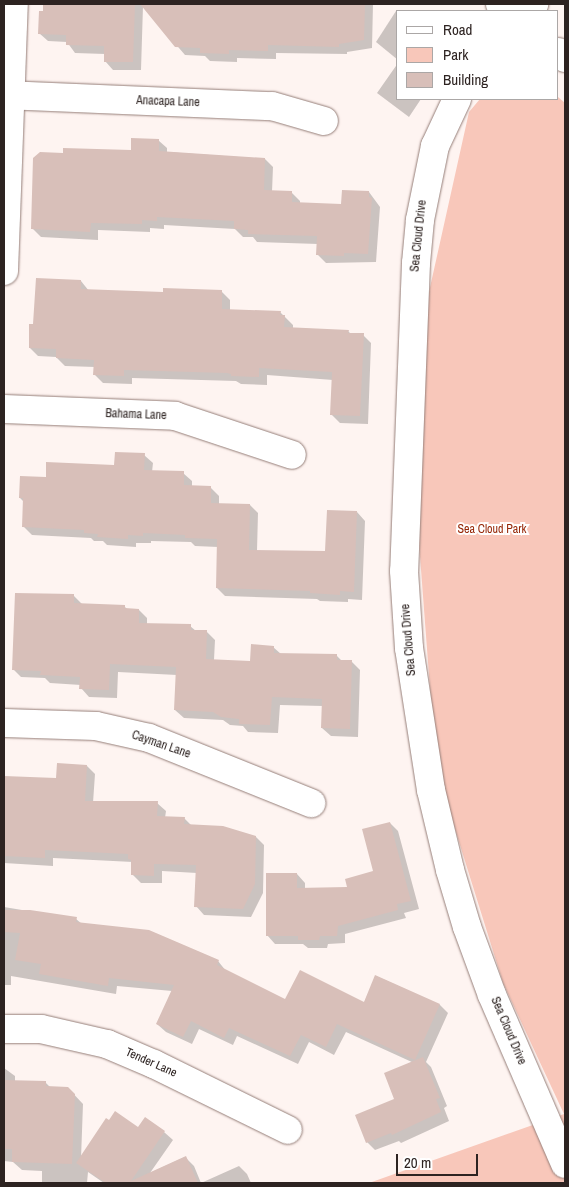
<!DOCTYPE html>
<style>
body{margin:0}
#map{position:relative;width:569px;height:1187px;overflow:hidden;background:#fef4f1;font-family:"Archivo Narrow",sans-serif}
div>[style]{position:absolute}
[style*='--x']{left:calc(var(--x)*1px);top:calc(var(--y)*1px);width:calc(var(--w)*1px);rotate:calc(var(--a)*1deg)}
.green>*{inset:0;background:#f8c7ba}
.shadow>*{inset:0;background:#0003}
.building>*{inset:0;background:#d8bfb9}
.roads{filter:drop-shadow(0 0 1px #957e78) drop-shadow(0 0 1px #957e78)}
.minor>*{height:28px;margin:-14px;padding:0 14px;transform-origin:14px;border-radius:14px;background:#fff}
span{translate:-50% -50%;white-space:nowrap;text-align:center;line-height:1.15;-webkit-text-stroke:4px #fff;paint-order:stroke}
.street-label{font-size:12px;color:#2d2321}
.park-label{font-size:12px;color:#962707}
.frame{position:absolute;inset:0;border:5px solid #2d2321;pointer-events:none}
.legend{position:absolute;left:396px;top:10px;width:162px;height:90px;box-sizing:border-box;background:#fff;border:1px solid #aba7a6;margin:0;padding:6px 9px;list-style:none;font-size:15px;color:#2d2321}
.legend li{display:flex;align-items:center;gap:10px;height:25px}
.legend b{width:25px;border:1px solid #aba7a6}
.scale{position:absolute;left:396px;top:1154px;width:82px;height:22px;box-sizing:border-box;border:2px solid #2d2321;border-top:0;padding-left:6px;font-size:15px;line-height:18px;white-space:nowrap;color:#2d2321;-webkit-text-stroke:4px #fff;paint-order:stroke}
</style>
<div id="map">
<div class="green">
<i style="clip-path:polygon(558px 97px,565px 103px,565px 1183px,369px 1183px,564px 1114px,503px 983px,436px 768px,419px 543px,427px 301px,469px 112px,480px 99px,558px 99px)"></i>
</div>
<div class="shadow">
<i style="clip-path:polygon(45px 4px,373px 4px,372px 48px,347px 52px,347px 54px,276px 53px,276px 59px,237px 58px,237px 62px,210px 61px,205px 56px,185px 55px,143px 6px,141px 70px,113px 70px,105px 61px,105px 54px,75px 53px,67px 42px,48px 41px,39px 33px)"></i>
<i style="clip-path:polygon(396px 11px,398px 12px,398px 60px,376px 42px)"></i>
<i style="clip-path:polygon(398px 63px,398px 99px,421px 99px,409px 117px,377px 93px)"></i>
<i style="clip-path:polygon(158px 140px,167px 148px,167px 152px,265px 159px,273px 167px,272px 192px,292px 193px,300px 201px,300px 204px,342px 205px,369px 192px,380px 207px,376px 262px,326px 263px,318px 255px,318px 244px,257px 242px,253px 237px,243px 237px,235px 229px,164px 225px,164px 229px,150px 228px,150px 232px,98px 230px,98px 240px,41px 237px,33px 229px,64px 154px,132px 151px)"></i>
<i style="clip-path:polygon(81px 281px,89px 291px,164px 294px,222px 292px,230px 300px,230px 310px,280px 312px,293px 325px,293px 328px,348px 331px,351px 334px,363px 335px,371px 343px,368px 424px,340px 423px,331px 414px,333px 380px,267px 375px,267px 385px,241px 384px,236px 381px,132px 378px,132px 384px,103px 383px,95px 375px,95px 367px,65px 366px,56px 357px,38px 356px,30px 348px,35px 326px)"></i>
<i style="clip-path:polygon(144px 455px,153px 463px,152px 472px,183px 473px,192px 481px,192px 487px,211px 488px,219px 496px,219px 504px,250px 505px,258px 513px,257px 551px,326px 552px,357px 512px,365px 521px,362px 600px,348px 599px,348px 602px,320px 601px,317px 599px,225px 596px,217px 588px,218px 547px,195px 546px,191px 542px,151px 541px,151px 543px,136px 543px,136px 547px,107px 545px,103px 541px,94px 541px,91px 538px,32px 535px,24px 527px,24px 502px,20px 498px,47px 478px,115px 466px)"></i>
<i style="clip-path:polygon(74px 596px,83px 605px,124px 606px,128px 610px,139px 610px,147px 618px,147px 624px,190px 626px,196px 631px,206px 631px,215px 640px,214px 660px,251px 662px,273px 647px,281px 654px,337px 656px,342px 661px,352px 662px,360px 670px,358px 737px,331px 736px,322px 728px,323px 706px,280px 705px,278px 733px,248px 732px,243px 726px,230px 725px,223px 720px,184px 718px,175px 710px,177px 675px,118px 672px,117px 698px,89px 697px,81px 688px,81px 685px,50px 683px,45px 678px,21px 677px,13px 669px)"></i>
<i style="clip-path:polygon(87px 766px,95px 774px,93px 803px,157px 803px,166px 811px,165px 818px,184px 818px,191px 825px,256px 837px,264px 845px,263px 893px,251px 917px,204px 915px,196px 906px,197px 873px,162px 871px,162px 883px,141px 883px,132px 874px,133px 862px,53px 858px,53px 866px,4px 863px,4px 781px,57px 780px)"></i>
<i style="clip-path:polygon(390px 823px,398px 831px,419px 909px,404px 913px,406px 918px,345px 934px,345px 943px,328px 944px,327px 948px,308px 948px,303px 944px,275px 944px,267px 935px,297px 874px,305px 883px,305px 889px,349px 889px,375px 872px)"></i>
<i style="clip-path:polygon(4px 907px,76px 919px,82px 924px,218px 961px,226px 971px,286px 1001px,364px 1003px,376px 976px,440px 1005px,448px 1013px,426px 1062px,431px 1067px,447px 1106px,444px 1108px,449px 1121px,401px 1143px,399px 1141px,375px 1150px,367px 1142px,396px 1099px,414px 1063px,346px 1032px,334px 1055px,309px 1042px,298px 1064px,237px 1036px,233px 1045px,199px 1029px,192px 1044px,166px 1032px,157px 1024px,172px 991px,117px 986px,116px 994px,11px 976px,11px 985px,4px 985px)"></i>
<i style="clip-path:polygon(4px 1068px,15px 1076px,15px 1081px,45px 1082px,51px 1088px,68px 1088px,83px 1104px,81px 1159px,138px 1129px,164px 1132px,173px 1140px,143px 1183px,104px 1183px,88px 1172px,87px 1183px,42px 1183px,42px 1171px,22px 1170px,13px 1162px,4px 1161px)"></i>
<i style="clip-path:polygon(185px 1157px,194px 1166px,201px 1183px,239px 1166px,247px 1174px,251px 1183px,155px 1183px,150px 1173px)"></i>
</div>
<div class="building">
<i style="clip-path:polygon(43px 4px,135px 4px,133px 62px,104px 62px,104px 46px,66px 45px,66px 35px,38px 34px,39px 11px,43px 11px)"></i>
<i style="clip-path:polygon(140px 4px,365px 4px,364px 40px,339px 44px,339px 47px,268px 45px,268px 51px,229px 50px,229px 54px,200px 53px,200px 48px,175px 47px)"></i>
<i style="clip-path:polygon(131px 138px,159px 139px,159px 151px,265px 158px,264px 190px,292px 191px,292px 202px,341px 204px,342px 190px,369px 191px,369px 197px,372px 198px,368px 254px,344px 253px,344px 256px,316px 255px,317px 236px,248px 234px,248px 230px,234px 229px,234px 221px,157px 217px,157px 221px,142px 220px,142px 224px,91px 223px,90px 232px,31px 229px,33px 158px,40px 152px,63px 153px,63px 148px,131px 150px)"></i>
<i style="clip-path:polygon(36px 278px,81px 280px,81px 289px,163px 292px,163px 288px,222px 290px,222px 309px,281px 311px,280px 315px,285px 315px,284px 327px,349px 330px,348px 333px,364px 333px,360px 416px,330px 415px,332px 372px,259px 368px,259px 377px,231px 376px,231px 374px,227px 373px,124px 370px,124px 376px,93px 375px,94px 360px,56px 358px,56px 349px,29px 348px,29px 324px,33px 324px)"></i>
<i style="clip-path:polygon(115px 452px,145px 453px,144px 470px,184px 471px,184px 485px,211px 486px,211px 503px,250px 504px,249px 550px,325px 551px,327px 510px,357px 511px,354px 592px,340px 591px,340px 595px,310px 593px,310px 591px,216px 588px,217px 539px,185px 538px,185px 535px,143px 533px,143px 536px,128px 535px,128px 539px,97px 537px,98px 534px,84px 533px,84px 530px,22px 527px,23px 498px,19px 498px,20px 476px,46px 477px,46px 462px,114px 465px)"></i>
<i style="clip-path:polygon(15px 593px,74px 594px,74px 603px,125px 605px,125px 608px,139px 609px,139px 623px,191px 624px,191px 630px,207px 630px,206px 659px,250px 661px,251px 644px,274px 646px,274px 653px,337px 654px,337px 660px,352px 660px,350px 729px,321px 728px,322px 699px,272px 697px,270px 725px,239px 724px,239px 719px,221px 717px,213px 712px,174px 710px,176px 667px,110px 664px,109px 690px,79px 689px,80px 677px,40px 675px,41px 671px,12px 670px)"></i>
<i style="clip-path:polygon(57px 763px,87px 765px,85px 801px,158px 801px,157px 816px,185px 817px,184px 824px,223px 826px,256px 836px,255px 884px,243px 909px,194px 907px,196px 865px,154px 864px,154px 876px,131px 875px,131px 860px,128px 859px,128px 854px,45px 850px,45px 858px,4px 856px,4px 776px,56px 778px)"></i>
<i style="clip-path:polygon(390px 822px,411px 901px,397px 904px,398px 910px,338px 926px,337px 936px,320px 936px,319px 940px,298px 940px,298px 936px,266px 936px,266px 873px,297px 873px,297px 888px,347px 887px,345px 879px,373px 871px,362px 829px)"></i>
<i style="clip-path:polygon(4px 910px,30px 910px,77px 917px,76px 922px,149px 930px,219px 960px,217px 965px,285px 999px,300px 970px,364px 1002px,375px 975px,440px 1004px,415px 1060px,337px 1024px,326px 1047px,301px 1035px,290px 1056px,229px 1028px,224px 1038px,191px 1021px,183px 1037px,156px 1024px,174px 985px,109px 978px,108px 986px,39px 974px,41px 964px,15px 960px,20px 933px,4px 932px)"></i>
<i style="clip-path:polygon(423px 1057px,440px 1098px,436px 1099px,441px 1112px,392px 1135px,391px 1133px,366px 1143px,355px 1115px,394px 1099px,384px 1073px)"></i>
<i style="clip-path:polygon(4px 1080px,46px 1081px,46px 1086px,68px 1087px,75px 1094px,72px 1164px,12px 1162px,12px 1149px,4px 1149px)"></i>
<i style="clip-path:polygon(115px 1111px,138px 1127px,145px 1117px,165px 1131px,131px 1181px,186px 1156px,198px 1183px,106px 1183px,76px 1163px,106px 1118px,109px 1120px)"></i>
</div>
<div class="roads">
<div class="minor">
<i style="--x:500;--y:4;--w:10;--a:45"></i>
<i style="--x:526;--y:11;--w:11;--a:-41"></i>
<i style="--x:558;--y:52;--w:9;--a:41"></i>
<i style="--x:4;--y:95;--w:268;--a:2.4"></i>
<i style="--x:272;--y:106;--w:54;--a:16.1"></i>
<i style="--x:457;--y:99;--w:52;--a:115.1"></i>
<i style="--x:435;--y:146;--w:76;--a:101.5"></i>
<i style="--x:420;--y:220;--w:43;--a:95.3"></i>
<i style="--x:416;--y:263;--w:308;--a:92.2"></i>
<i style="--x:404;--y:571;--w:77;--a:86.3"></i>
<i style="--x:409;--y:648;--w:144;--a:81.2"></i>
<i style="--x:431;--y:790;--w:82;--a:76.6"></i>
<i style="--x:450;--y:870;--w:59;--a:73.4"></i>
<i style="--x:467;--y:927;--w:72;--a:69.8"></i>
<i style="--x:492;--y:995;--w:184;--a:66.6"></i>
<i style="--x:4;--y:271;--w:267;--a:-87.9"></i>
<i style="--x:4;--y:409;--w:171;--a:2.3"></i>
<i style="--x:175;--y:416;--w:123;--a:18.4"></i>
<i style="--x:4;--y:723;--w:92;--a:1.9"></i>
<i style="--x:96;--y:726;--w:54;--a:12.8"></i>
<i style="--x:149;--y:738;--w:175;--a:21.9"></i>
<i style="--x:4;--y:1029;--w:37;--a:0"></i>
<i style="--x:41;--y:1029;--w:68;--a:12.8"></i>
<i style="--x:107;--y:1044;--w:51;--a:23.1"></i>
<i style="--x:154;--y:1064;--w:149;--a:26.2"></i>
</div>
</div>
<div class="street-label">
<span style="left:168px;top:102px;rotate:2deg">Anacapa Lane</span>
<span style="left:419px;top:236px;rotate:-84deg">Sea Cloud Drive</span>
<span style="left:136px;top:415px;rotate:2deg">Bahama Lane</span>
<span style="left:409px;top:640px;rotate:-95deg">Sea Cloud Drive</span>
<span style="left:161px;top:745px;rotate:19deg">Cayman Lane</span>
<span style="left:508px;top:1031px;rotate:67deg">Sea Cloud Drive</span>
<span style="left:151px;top:1063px;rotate:24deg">Tender Lane</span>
</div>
<div class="park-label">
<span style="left:492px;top:530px">Sea Cloud Park</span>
</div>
<div class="frame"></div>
<ul class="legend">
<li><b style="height:6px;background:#fff"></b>Road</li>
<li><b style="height:14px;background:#f8c7ba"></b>Park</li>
<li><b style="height:14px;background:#d8bfb9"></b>Building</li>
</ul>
<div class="scale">20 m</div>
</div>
